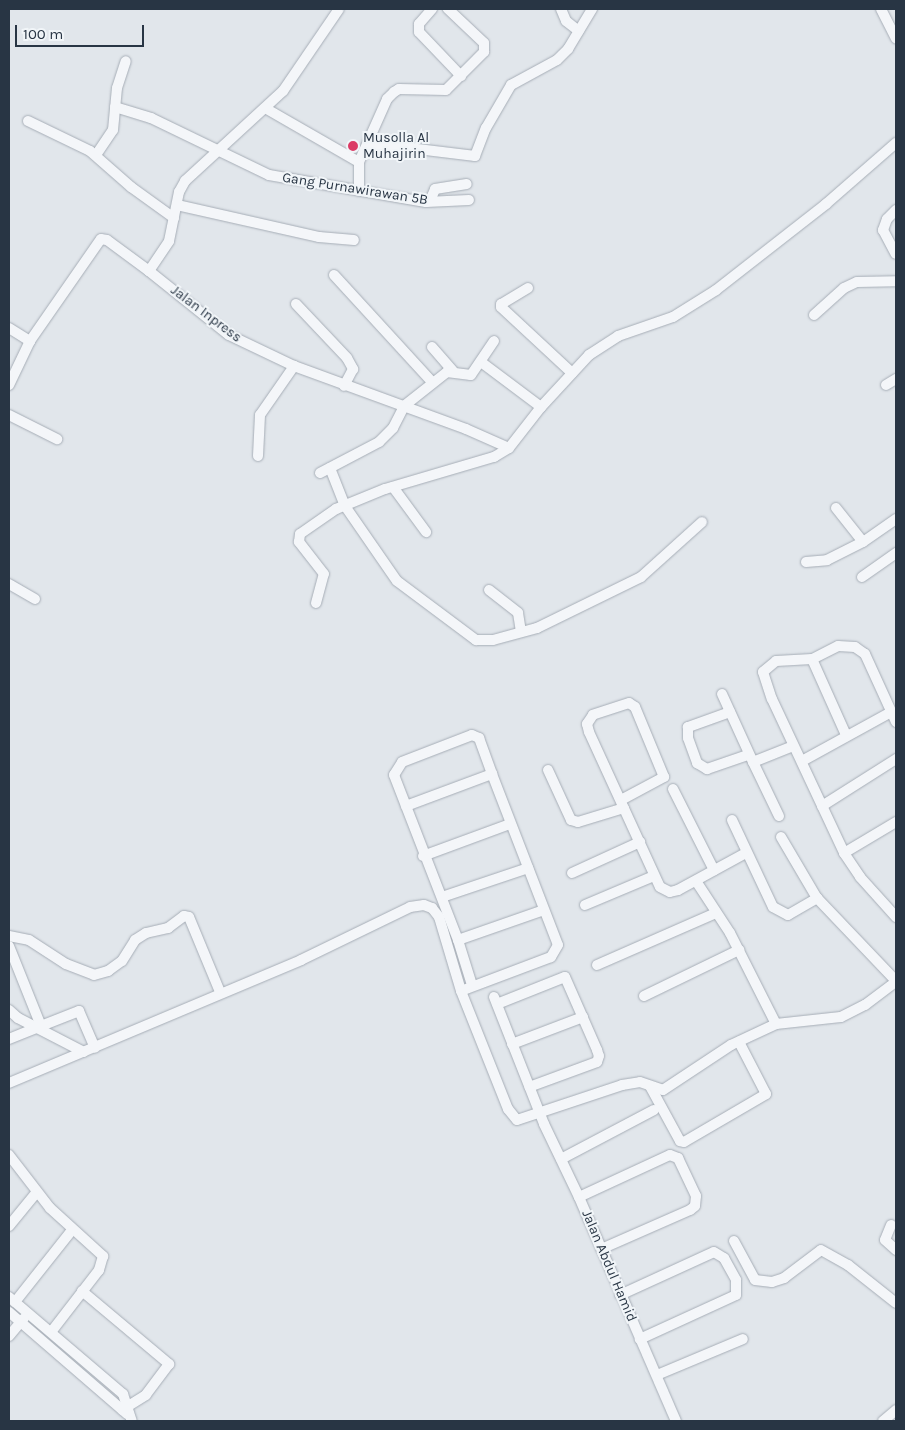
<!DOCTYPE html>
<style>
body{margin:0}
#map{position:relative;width:905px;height:1430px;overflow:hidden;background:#e1e6eb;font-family:Karla,sans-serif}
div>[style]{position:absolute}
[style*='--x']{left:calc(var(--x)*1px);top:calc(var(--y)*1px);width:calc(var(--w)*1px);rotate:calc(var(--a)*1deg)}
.roads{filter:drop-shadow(0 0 1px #a6adb6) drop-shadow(0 0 1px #a6adb6)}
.minor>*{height:10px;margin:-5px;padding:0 5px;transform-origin:5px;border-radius:5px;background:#f4f6f9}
.dots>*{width:14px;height:14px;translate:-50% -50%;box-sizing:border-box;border:2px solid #f1f5f8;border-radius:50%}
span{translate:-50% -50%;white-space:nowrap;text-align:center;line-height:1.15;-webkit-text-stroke:4px #f1f5f8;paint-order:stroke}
.poi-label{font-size:14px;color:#283544}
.left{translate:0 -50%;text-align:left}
.street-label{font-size:14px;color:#283544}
.frame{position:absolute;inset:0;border:10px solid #283544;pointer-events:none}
.scale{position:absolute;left:15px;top:25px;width:129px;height:22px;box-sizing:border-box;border:2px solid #283544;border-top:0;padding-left:6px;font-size:15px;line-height:18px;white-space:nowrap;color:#283544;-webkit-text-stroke:4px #f1f5f8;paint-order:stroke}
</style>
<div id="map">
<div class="roads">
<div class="minor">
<i style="--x:432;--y:9;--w:20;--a:131"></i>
<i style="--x:419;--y:24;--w:8;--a:90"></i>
<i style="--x:419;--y:32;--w:61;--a:46.3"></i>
<i style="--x:561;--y:9;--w:13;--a:67"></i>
<i style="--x:566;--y:21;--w:16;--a:38"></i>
<i style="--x:881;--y:9;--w:33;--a:63"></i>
<i style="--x:115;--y:107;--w:38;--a:17"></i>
<i style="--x:151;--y:118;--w:131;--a:25.8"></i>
<i style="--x:269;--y:175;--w:159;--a:9.8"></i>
<i style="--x:426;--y:202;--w:43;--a:-2.7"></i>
<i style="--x:265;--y:108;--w:108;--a:29.9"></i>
<i style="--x:28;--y:121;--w:69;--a:25.8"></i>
<i style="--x:90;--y:151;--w:55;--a:41.3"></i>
<i style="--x:131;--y:187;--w:53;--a:35.8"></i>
<i style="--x:368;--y:143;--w:108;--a:6.9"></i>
<i style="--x:475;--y:156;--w:30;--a:-69"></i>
<i style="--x:486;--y:128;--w:50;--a:-59.8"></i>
<i style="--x:511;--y:85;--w:52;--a:-28.5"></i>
<i style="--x:557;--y:60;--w:16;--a:-45"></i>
<i style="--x:568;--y:49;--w:47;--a:-59"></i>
<i style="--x:96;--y:155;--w:30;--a:-56"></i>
<i style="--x:113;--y:130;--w:42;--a:-84.6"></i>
<i style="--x:117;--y:88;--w:28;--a:-72"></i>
<i style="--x:359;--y:191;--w:29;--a:-90"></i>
<i style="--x:359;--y:162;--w:69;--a:-66"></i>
<i style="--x:387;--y:99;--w:10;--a:-45"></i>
<i style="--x:394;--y:92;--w:6;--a:-31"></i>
<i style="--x:399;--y:89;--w:47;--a:1.2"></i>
<i style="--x:446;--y:90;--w:54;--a:-45"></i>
<i style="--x:484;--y:52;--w:9;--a:-90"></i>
<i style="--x:484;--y:43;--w:50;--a:-136.6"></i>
<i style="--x:430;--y:201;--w:13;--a:-67"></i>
<i style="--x:435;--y:189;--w:32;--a:-9"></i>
<i style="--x:177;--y:205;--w:146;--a:12.7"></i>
<i style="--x:319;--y:237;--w:35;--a:5"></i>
<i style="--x:896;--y:210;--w:13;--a:135"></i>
<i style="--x:887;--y:219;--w:12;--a:110"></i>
<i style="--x:883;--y:230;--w:27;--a:62"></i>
<i style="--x:149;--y:271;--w:36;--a:-56"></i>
<i style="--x:169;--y:241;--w:50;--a:-78.5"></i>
<i style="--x:179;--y:192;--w:13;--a:-61"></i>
<i style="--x:185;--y:181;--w:133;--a:-42.6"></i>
<i style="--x:283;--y:91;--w:99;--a:-55.7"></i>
<i style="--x:334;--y:275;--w:145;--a:47.5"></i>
<i style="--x:528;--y:288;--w:31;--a:149"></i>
<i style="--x:501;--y:304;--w:3;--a:90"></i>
<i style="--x:501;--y:307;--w:97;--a:42.9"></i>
<i style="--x:296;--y:304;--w:74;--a:46.6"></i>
<i style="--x:347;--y:358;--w:13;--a:61"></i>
<i style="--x:353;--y:369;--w:19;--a:118"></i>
<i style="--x:814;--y:315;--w:40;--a:-42"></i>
<i style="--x:844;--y:288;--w:14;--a:-25"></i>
<i style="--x:857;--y:282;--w:39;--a:-1"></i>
<i style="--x:9;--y:328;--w:25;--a:32"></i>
<i style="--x:432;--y:347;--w:32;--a:49"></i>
<i style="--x:481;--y:362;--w:75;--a:36.9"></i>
<i style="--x:9;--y:385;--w:49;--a:-64.5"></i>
<i style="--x:30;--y:341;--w:124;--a:-55.2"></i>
<i style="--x:101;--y:239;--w:6;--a:9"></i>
<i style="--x:107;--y:240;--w:52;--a:36.4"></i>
<i style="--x:149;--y:271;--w:102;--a:38.7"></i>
<i style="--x:229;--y:335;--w:72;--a:25.5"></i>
<i style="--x:294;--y:366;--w:183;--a:20.1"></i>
<i style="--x:466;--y:429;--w:47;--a:23.8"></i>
<i style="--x:886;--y:385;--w:12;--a:-31"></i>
<i style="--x:9;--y:415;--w:54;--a:26.6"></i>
<i style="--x:258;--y:456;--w:41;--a:-87.2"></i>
<i style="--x:260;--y:415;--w:60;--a:-55.2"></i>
<i style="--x:330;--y:468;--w:41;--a:68.5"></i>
<i style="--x:345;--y:506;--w:91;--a:55.3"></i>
<i style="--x:397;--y:581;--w:99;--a:36.8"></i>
<i style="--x:476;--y:640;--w:17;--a:0"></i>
<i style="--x:493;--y:640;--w:46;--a:-15.3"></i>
<i style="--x:537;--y:628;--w:116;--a:-26.1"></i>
<i style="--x:641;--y:577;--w:82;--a:-42"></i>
<i style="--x:320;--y:473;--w:67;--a:-27.7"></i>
<i style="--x:379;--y:442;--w:20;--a:-45"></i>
<i style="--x:393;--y:428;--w:25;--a:-63"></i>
<i style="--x:404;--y:406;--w:55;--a:-38.3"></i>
<i style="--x:447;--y:372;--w:24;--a:7"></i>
<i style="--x:471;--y:375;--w:41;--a:-55.9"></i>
<i style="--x:393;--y:487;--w:56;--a:53.7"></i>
<i style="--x:836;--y:508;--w:43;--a:51.5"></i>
<i style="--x:806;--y:562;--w:21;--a:-5"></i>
<i style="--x:827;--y:560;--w:40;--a:-26.6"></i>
<i style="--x:863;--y:542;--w:40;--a:-34.9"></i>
<i style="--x:862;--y:577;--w:42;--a:-35.2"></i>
<i style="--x:9;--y:584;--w:30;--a:30"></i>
<i style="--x:489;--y:590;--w:37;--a:38"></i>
<i style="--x:518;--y:613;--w:18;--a:81"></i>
<i style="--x:316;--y:603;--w:30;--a:-75"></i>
<i style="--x:324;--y:574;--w:41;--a:-128"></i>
<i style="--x:299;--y:542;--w:8;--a:-83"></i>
<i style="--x:300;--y:534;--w:44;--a:-34.8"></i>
<i style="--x:336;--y:509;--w:53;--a:-22.2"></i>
<i style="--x:385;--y:489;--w:114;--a:-16.4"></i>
<i style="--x:494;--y:457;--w:17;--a:-31"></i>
<i style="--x:509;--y:448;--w:52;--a:-52"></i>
<i style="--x:541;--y:407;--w:71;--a:-47.3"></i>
<i style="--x:589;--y:355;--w:35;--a:-33"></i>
<i style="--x:618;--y:336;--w:58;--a:-19.1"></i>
<i style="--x:673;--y:317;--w:51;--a:-32.1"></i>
<i style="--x:716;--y:290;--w:140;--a:-38"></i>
<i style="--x:826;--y:204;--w:93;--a:-41.1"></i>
<i style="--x:812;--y:659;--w:83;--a:65.9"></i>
<i style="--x:722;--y:694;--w:75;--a:65.5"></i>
<i style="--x:753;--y:762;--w:43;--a:-21.8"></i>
<i style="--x:730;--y:712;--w:45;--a:160.3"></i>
<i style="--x:688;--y:727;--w:11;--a:90"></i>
<i style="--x:688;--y:738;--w:27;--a:70"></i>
<i style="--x:697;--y:763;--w:12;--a:31"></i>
<i style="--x:707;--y:769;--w:43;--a:-18.9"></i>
<i style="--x:896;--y:722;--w:75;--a:-114.5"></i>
<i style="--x:865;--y:654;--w:12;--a:-145"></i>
<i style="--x:855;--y:647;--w:17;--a:-177"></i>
<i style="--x:838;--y:646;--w:29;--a:153"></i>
<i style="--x:812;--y:659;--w:36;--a:177"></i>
<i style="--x:776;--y:661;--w:17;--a:140"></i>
<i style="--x:763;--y:672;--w:28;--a:72"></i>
<i style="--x:772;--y:699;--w:170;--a:64.9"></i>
<i style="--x:844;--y:853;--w:29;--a:56"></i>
<i style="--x:860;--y:877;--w:54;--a:48"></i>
<i style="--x:802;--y:761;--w:102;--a:-28.8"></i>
<i style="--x:753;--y:762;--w:60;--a:64.3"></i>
<i style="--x:548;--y:770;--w:55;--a:65.3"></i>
<i style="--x:571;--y:820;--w:7;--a:16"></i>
<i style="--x:578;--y:822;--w:48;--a:-16.9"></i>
<i style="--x:673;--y:789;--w:91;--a:63.2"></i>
<i style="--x:621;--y:800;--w:49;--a:-28.1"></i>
<i style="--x:664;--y:777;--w:76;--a:-112.5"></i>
<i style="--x:635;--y:707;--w:7;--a:-146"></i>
<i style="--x:629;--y:703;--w:38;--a:162"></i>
<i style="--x:593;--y:715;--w:11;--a:124"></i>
<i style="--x:587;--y:724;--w:8;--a:76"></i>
<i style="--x:589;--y:732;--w:170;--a:65.4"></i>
<i style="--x:660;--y:887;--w:11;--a:27"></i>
<i style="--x:670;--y:892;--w:8;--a:-14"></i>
<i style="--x:678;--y:890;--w:77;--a:-28.6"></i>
<i style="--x:406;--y:806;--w:92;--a:-20.4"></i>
<i style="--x:492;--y:774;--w:183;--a:68.9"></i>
<i style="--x:558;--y:945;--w:14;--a:120"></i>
<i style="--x:551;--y:957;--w:96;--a:159.3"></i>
<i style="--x:822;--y:806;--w:88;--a:-32.4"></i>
<i style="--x:732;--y:820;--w:96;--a:64.8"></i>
<i style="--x:773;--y:907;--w:17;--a:28"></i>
<i style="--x:788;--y:915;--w:34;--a:-30"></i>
<i style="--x:781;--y:837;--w:71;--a:59.5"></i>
<i style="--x:817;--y:898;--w:115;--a:46.4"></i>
<i style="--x:844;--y:853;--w:61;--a:-30.8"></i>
<i style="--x:423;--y:856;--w:93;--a:-20.2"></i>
<i style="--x:572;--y:873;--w:75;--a:-24.5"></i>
<i style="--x:696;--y:881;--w:62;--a:56.8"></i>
<i style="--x:730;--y:933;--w:102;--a:63.2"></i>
<i style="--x:776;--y:1024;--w:65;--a:-6.1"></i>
<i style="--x:841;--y:1017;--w:27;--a:-27"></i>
<i style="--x:865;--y:1005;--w:38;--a:-37"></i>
<i style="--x:442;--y:897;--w:91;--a:-18.6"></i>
<i style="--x:585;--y:905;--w:75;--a:-22.8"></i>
<i style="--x:9;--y:936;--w:20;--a:11"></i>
<i style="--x:29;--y:940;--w:44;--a:33"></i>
<i style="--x:66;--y:964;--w:30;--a:21"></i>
<i style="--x:94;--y:975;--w:15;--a:-16"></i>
<i style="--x:108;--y:971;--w:17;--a:-36"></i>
<i style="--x:122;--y:961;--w:25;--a:-58"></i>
<i style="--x:135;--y:940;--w:13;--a:-32"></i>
<i style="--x:146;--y:933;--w:23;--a:-13"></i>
<i style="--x:168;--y:928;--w:20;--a:-37"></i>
<i style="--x:184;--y:916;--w:5;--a:11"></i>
<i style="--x:189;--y:917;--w:81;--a:67.5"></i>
<i style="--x:458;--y:940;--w:91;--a:-19.2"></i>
<i style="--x:9;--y:946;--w:86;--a:68.2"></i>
<i style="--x:41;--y:1026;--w:35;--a:158"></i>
<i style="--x:597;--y:965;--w:130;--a:-23.6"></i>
<i style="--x:472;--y:985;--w:47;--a:-107.3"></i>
<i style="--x:458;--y:940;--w:177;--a:-111.2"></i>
<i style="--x:394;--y:775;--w:15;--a:-58"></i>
<i style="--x:402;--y:762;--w:75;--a:-21.1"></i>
<i style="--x:472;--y:735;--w:8;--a:23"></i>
<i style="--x:479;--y:738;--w:38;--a:70"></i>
<i style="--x:644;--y:996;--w:106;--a:-25.8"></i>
<i style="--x:494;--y:997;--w:136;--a:68.5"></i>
<i style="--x:544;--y:1124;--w:81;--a:64.4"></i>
<i style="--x:579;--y:1197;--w:244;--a:66.6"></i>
<i style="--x:497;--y:1004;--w:73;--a:-21.7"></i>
<i style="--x:565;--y:977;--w:80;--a:66.3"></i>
<i style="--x:597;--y:1050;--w:6;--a:72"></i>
<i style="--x:599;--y:1056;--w:6;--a:108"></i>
<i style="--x:597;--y:1062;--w:72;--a:159.8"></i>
<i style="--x:9;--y:1010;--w:12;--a:42"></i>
<i style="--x:18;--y:1018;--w:74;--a:27.3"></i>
<i style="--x:41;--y:1026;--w:41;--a:-21.5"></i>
<i style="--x:79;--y:1011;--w:40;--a:66.6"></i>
<i style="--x:512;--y:1044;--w:76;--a:-20.8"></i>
<i style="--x:9;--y:1083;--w:317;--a:-22.8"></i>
<i style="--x:301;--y:960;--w:121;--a:-25.9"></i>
<i style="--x:410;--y:907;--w:14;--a:-8"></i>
<i style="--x:424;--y:905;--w:9;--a:21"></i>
<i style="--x:432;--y:908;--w:11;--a:52"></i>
<i style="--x:439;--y:917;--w:77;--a:73.4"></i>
<i style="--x:461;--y:991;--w:127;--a:68.3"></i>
<i style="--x:508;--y:1109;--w:14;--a:51"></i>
<i style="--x:517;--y:1120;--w:111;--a:-18.4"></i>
<i style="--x:622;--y:1085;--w:18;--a:-9"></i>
<i style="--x:640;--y:1082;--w:24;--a:19"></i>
<i style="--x:663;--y:1090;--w:82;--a:-33.5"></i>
<i style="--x:731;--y:1045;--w:50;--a:-25"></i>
<i style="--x:650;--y:1086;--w:63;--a:61.4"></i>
<i style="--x:680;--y:1141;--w:4;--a:14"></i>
<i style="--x:684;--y:1142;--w:95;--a:-30.3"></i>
<i style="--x:766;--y:1094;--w:59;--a:-117.4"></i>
<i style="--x:9;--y:1155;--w:67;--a:52.3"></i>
<i style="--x:50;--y:1208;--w:72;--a:42.2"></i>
<i style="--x:103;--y:1256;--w:15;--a:106"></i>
<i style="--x:99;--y:1270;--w:78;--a:127.7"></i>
<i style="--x:561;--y:1159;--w:105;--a:-27.8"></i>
<i style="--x:579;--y:1197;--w:100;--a:-24.8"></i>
<i style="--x:670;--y:1155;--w:9;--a:21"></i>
<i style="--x:678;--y:1158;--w:42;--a:64.7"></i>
<i style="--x:696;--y:1196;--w:10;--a:96"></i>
<i style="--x:695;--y:1206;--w:6;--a:141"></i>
<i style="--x:690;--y:1210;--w:97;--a:156.3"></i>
<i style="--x:891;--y:1225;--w:16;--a:112"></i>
<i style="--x:885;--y:1240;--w:15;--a:42"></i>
<i style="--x:9;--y:1226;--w:43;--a:-50.7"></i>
<i style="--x:734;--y:1241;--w:44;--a:61.7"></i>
<i style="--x:755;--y:1280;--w:17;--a:7"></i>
<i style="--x:772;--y:1282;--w:13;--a:-18"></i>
<i style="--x:784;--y:1278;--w:46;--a:-37.1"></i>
<i style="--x:821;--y:1250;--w:31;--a:29"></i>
<i style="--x:848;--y:1265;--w:61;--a:38.4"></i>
<i style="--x:82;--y:1291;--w:114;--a:40"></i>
<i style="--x:169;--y:1364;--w:39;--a:127"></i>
<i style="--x:146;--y:1395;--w:28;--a:148"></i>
<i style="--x:620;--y:1295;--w:103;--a:-24.6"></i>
<i style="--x:714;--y:1252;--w:12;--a:31"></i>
<i style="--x:724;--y:1258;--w:25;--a:61"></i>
<i style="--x:736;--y:1280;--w:15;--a:90"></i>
<i style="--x:736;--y:1295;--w:106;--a:155.4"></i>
<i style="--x:9;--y:1297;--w:150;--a:40.4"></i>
<i style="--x:123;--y:1394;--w:28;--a:72"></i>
<i style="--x:15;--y:1302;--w:92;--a:-51.6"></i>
<i style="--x:9;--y:1312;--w:156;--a:40.8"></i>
<i style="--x:9;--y:1336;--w:23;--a:-50"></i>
<i style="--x:657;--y:1375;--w:93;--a:-22.7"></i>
<i style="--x:883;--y:1421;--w:17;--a:-40"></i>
</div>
</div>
<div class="dots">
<i style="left:353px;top:146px;background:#db3b65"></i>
</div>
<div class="poi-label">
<span class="left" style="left:363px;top:146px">Musolla Al<br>Muhajirin</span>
</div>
<div class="street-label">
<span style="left:355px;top:189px;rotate:9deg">Gang Purnawirawan 5B</span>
<span style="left:206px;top:314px;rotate:37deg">Jalan Inpress</span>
<span style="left:609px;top:1266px;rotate:67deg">Jalan Abdul Hamid</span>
</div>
<div class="frame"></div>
<div class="scale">100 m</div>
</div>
